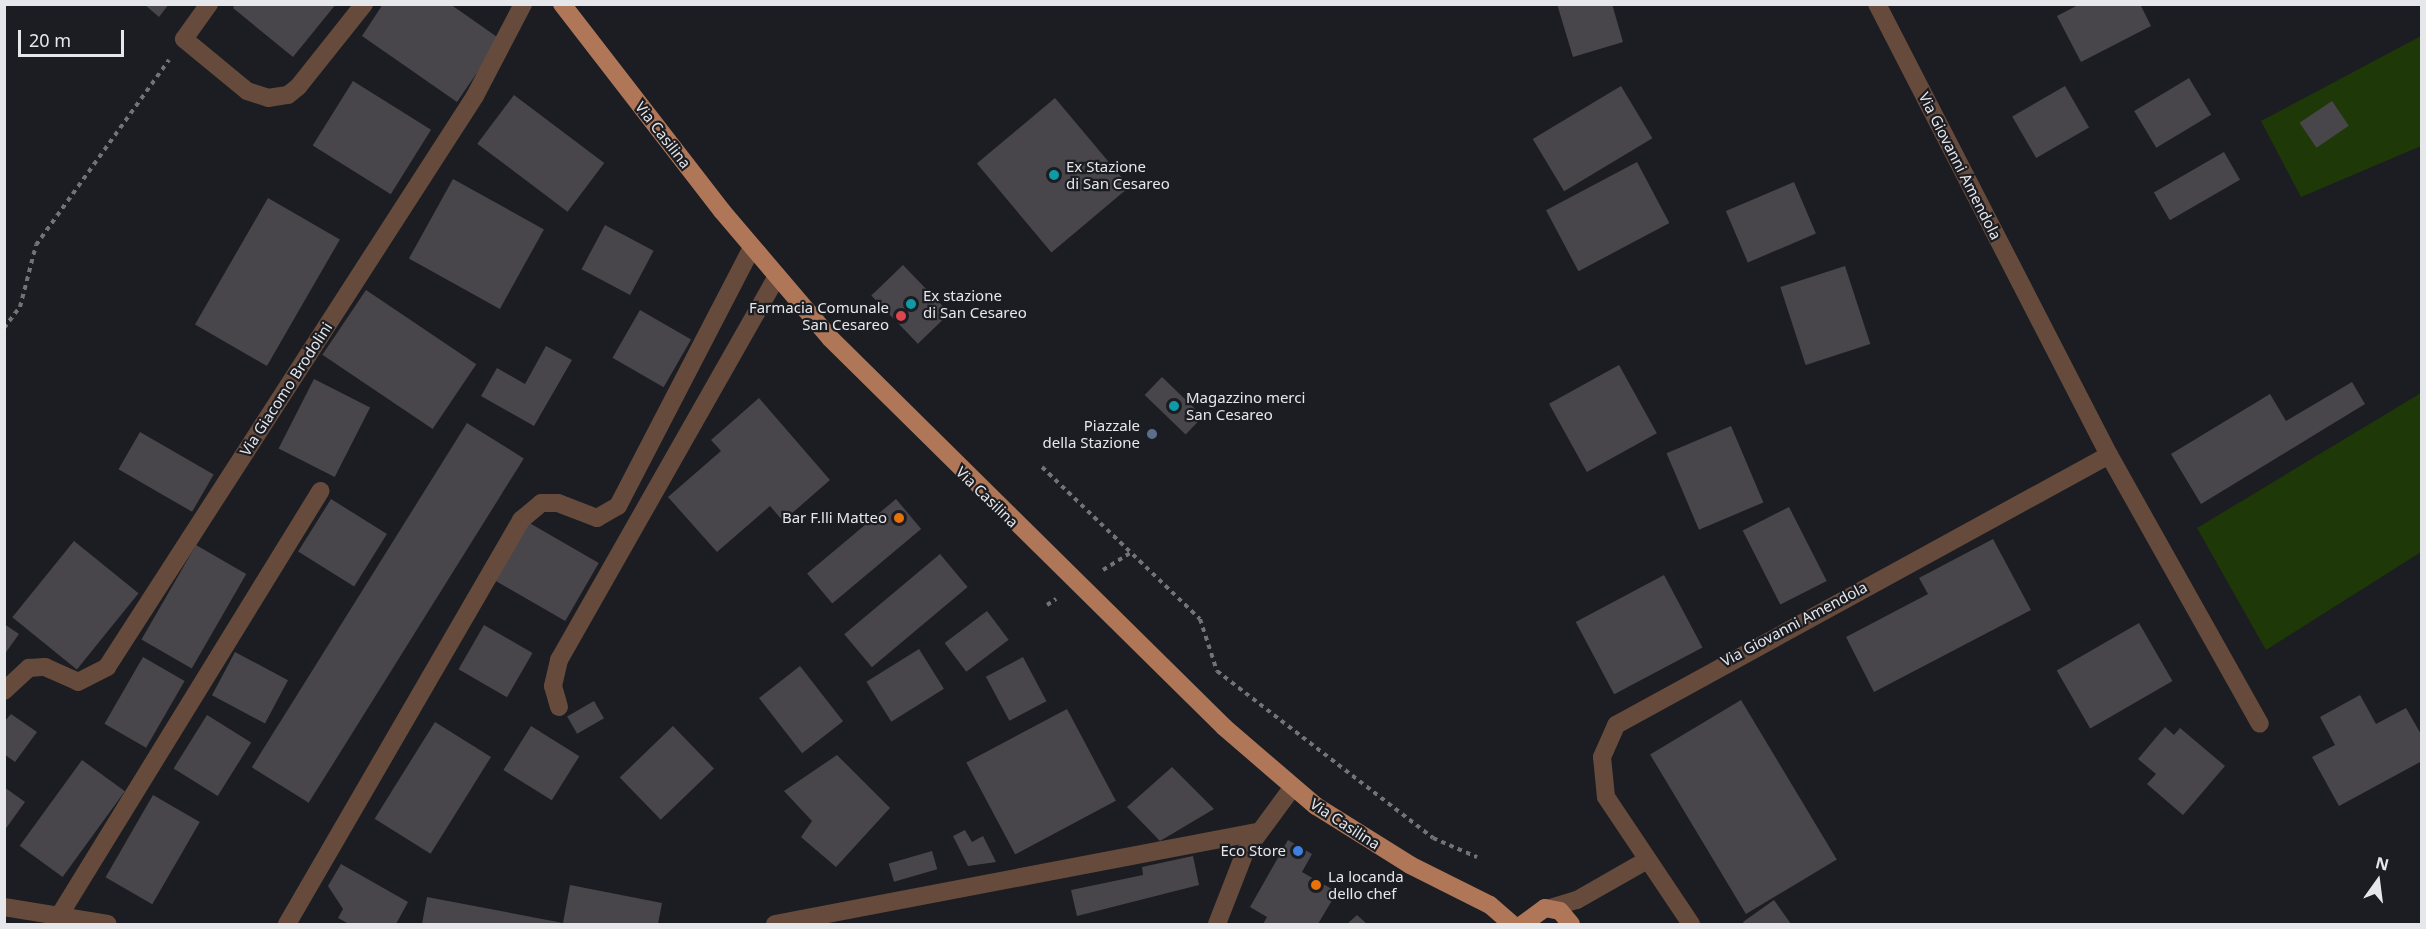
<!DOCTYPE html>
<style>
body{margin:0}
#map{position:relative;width:2426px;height:929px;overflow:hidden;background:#1b1d22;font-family:"Noto Sans",sans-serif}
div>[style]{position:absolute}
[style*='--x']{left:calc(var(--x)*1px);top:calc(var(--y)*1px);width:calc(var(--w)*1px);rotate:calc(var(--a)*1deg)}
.green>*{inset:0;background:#1e3907}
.building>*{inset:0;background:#49464b;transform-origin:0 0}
.path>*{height:4px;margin-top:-2px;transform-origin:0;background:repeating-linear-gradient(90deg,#717377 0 4.5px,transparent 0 9px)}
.lane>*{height:18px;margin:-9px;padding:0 9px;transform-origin:9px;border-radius:9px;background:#664b3c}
.street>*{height:18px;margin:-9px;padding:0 9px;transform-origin:9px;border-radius:9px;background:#664b3c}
.primary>*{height:18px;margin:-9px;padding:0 9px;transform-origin:9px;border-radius:9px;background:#af7758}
.dots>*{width:16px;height:16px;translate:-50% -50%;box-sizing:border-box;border:3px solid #1b1d22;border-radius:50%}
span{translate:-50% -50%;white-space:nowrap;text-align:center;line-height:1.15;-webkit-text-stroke:4.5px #1b1d22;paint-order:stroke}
.street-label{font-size:15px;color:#e6e7eb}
.poi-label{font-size:15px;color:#e6e7eb}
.left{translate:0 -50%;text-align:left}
.right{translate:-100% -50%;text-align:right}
.frame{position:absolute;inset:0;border:6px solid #e6e7eb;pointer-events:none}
.north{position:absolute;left:2348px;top:851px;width:60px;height:60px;-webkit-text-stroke:4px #1b1d22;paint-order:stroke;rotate:14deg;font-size:16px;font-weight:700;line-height:24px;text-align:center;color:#e6e7eb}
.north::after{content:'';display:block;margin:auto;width:21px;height:27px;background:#e6e7eb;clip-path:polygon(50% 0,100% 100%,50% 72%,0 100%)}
.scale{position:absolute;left:18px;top:30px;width:106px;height:27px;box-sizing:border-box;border:3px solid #e6e7eb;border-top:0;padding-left:8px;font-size:18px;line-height:21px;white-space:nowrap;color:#e6e7eb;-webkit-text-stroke:4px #1b1d22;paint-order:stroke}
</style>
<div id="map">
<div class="green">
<i style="clip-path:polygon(2421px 36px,2421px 146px,2301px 197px,2261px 121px)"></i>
<i style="clip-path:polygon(2421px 393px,2421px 552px,2266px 650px,2197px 528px)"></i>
</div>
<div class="building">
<i style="clip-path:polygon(144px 4px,169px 4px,159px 17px)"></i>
<i style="clip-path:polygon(235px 4px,336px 4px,293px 57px,233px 8px)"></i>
<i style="clip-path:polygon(383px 4px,450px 4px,500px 39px,457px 102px,362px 36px)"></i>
<i style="clip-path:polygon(1557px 4px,1612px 4px,1623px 42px,1573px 57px)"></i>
<i style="clip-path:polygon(2080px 4px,2140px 4px,2151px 26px,2081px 62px,2057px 16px)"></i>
<i style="left:2189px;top:78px;width:43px;height:64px;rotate:59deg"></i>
<i style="left:353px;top:81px;width:92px;height:76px;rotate:32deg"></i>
<i style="left:1621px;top:86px;width:61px;height:103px;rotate:59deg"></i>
<i style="left:2065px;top:86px;width:48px;height:61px;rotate:60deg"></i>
<i style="left:514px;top:95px;width:113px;height:61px;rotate:37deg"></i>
<i style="left:1055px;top:98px;width:116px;height:102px;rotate:50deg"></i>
<i style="left:2332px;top:101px;width:30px;height:39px;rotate:56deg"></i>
<i style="left:2224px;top:152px;width:32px;height:81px;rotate:60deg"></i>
<i style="left:1637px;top:162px;width:69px;height:103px;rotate:62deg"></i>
<i style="left:453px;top:179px;width:104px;height:91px;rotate:29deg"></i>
<i style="left:1794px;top:182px;width:56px;height:74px;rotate:67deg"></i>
<i style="left:268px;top:198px;width:83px;height:146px;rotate:30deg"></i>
<i style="left:605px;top:225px;width:55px;height:50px;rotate:28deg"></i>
<i style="left:903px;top:265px;width:67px;height:44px;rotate:46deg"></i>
<i style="left:1845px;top:266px;width:82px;height:68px;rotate:72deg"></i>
<i style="left:366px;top:290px;width:133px;height:78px;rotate:34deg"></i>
<i style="left:640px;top:310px;width:59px;height:55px;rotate:30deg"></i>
<i style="clip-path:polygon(546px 346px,572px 360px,534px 426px,481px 396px,497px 368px,525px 384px)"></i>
<i style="left:1619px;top:365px;width:78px;height:80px;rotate:61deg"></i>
<i style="left:1162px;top:377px;width:57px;height:25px;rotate:44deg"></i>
<i style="left:314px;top:379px;width:63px;height:78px;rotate:27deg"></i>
<i style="clip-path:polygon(2352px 382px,2365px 404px,2201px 504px,2171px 454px,2270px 394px,2286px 421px)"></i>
<i style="clip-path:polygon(759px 398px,830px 480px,783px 521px,770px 506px,717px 552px,668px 497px,721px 451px,711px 440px)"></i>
<i style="left:467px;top:423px;width:67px;height:406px;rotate:32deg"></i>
<i style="left:1731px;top:426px;width:83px;height:70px;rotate:67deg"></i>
<i style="left:140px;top:432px;width:85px;height:43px;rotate:30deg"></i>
<i style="left:331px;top:499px;width:66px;height:62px;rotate:32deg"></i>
<i style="left:896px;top:499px;width:39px;height:116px;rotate:50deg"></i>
<i style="left:1789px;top:507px;width:83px;height:52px;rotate:63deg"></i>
<i style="left:526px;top:521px;width:84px;height:67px;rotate:30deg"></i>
<i style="clip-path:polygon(1993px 539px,2031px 610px,1874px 692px,1846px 637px,1928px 594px,1919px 578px)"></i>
<i style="left:74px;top:541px;width:83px;height:98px;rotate:39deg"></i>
<i style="left:196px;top:545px;width:58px;height:109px;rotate:30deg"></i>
<i style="left:940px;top:554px;width:43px;height:125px;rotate:50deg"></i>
<i style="left:1664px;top:575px;width:82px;height:100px;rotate:62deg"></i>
<i style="left:987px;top:611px;width:36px;height:53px;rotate:53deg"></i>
<i style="left:2139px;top:623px;width:67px;height:95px;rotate:60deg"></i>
<i style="clip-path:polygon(4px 624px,19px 634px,4px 655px)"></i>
<i style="left:484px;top:625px;width:56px;height:51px;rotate:30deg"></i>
<i style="left:919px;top:649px;width:47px;height:62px;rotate:58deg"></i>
<i style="left:235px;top:652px;width:60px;height:49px;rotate:28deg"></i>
<i style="left:143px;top:657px;width:48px;height:77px;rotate:30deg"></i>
<i style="left:1023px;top:657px;width:50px;height:42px;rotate:62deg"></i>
<i style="left:800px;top:666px;width:70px;height:52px;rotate:52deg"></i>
<i style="clip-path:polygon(2360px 695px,2376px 724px,2406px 708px,2422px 736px,2422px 761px,2339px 806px,2312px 757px,2335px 745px,2320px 717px)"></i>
<i style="left:1741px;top:700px;width:186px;height:106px;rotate:59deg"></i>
<i style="left:594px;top:701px;width:20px;height:31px;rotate:60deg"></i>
<i style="left:1067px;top:709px;width:104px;height:114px;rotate:62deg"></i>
<i style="clip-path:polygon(11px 714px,37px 732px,15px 762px,4px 754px,4px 722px)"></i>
<i style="left:207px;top:715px;width:52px;height:63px;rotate:32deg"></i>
<i style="left:435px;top:722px;width:66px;height:114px;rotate:32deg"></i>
<i style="left:531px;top:726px;width:57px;height:52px;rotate:32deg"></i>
<i style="left:673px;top:726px;width:59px;height:74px;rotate:46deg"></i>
<i style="clip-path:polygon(2165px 727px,2174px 735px,2180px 728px,2225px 766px,2183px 815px,2147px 784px,2156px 774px,2138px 759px)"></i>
<i style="clip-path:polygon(837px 755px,890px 808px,836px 867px,801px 837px,812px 821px,784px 791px)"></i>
<i style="left:82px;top:760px;width:53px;height:106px;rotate:36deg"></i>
<i style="clip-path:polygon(1172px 767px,1214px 809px,1160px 841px,1127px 807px)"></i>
<i style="clip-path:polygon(4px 787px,25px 802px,4px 831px)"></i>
<i style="left:153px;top:795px;width:54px;height:95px;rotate:30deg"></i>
<i style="clip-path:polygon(965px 830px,972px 842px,983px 836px,996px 862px,968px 866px,953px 836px)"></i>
<i style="clip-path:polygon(1288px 840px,1312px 854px,1302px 872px,1337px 892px,1318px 924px,1263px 924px,1267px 917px,1250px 907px)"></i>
<i style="left:932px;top:851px;width:19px;height:45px;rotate:74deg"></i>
<i style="clip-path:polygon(1193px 856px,1199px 885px,1077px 916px,1071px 890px,1143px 875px,1142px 867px)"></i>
<i style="clip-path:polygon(341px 864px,408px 902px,396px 924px,349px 924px,338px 918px,343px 909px,328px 886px)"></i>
<i style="clip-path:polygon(570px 885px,662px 903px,658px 924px,422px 924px,427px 897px,563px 923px)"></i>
<i style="clip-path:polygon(1774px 900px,1791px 924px,1744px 924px,1743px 922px)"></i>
<i style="clip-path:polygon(1357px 915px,1367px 924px,1347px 924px)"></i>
</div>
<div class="path">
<i style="--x:4;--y:328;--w:26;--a:-53"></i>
<i style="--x:20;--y:307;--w:64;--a:-75.5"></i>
<i style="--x:36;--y:245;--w:228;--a:-54.3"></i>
<i style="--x:1042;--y:467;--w:219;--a:43.9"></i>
<i style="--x:1200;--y:619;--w:55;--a:71.9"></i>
<i style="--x:1217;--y:671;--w:273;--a:37.7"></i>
<i style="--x:1433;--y:838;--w:48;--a:23.4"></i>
<i style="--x:1103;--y:570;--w:36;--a:-32"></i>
<i style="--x:1047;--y:605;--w:11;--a:-34"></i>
</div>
<div class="lane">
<i style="--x:209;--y:4;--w:43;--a:125.5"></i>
<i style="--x:184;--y:39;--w:82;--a:39.5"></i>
<i style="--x:247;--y:91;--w:22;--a:18"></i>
<i style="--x:268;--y:98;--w:20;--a:-9"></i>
<i style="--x:288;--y:95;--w:13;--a:-39"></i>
<i style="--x:298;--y:87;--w:106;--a:-51.5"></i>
<i style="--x:559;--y:707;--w:22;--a:-106"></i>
<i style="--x:553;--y:686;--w:27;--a:-77"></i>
<i style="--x:559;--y:660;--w:439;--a:-60.4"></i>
<i style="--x:59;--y:916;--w:499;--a:-58.4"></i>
<i style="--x:287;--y:924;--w:467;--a:-59.9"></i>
<i style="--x:521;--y:520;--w:26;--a:-40"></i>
<i style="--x:541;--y:503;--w:17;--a:0"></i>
<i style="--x:558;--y:503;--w:42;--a:21"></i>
<i style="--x:597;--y:518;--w:24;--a:-30"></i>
<i style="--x:618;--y:506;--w:291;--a:-62.6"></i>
<i style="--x:775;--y:924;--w:490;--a:-10.8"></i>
</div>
<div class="street">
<i style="--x:1877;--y:4;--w:507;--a:62.78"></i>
<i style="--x:2109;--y:455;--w:308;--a:60.7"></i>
<i style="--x:4;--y:691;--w:34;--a:-43"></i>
<i style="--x:29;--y:668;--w:16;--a:-4"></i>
<i style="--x:45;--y:667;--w:36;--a:24"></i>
<i style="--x:78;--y:682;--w:33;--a:-27"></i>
<i style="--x:107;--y:667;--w:679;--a:-57.2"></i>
<i style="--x:475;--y:96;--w:104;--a:-62.4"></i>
<i style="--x:4;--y:907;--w:105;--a:9.3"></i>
<i style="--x:1550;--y:908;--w:28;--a:-17"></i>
<i style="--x:1577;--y:900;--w:81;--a:-29.7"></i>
<i style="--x:1217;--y:924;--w:77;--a:-68.7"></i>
<i style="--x:1245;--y:852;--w:79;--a:-53.7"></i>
<i style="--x:1691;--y:924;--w:153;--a:-123.8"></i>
<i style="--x:1606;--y:797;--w:40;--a:-95.7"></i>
<i style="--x:1602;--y:757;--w:35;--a:-66"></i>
<i style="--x:1616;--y:725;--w:562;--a:-28.71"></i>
</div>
<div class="primary">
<i style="--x:562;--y:4;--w:262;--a:52.3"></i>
<i style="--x:722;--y:211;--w:167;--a:49.6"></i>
<i style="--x:830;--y:338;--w:554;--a:44.63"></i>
<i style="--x:1224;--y:727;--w:121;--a:40.7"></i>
<i style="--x:1316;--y:806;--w:111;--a:32.1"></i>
<i style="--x:1410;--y:865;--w:89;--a:26.6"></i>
<i style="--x:1490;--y:905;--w:29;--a:41"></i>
<i style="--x:1523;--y:924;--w:27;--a:-36"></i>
<i style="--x:1545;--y:908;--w:15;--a:11"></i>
<i style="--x:1560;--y:911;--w:17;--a:50"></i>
</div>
<div class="dots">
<i style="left:1054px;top:175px;background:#0f9aa8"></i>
<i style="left:911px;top:304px;background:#0f9aa8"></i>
<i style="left:901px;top:316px;background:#e0444e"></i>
<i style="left:1174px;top:406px;background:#0f9aa8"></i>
<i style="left:1152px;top:434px;background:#5c6f8a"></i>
<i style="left:899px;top:518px;background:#e8710a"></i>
<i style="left:1298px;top:851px;background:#3f7fe0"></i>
<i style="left:1316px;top:885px;background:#e8710a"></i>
</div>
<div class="street-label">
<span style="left:663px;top:135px;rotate:52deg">Via Casilina</span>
<span style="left:1960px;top:166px;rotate:63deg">Via Giovanni Amendola</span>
<span style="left:286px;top:389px;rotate:-57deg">Via Giacomo Brodolini</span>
<span style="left:987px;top:497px;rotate:44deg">Via Casilina</span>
<span style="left:1794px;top:624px;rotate:-28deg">Via Giovanni Amendola</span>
<span style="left:1345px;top:824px;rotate:33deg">Via Casilina</span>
</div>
<div class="poi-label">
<span class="left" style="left:1066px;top:175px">Ex Stazione<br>di San Cesareo</span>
<span class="left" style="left:923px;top:304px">Ex stazione<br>di San Cesareo</span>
<span class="right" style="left:889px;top:316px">Farmacia Comunale<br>San Cesareo</span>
<span class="left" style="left:1186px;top:406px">Magazzino merci<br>San Cesareo</span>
<span class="right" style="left:1140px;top:434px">Piazzale<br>della Stazione</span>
<span class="right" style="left:887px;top:518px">Bar F.lli Matteo</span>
<span class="right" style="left:1286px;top:851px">Eco Store</span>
<span class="left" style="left:1328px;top:885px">La locanda<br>dello chef</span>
</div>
<div class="frame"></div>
<div class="north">N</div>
<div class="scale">20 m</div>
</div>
